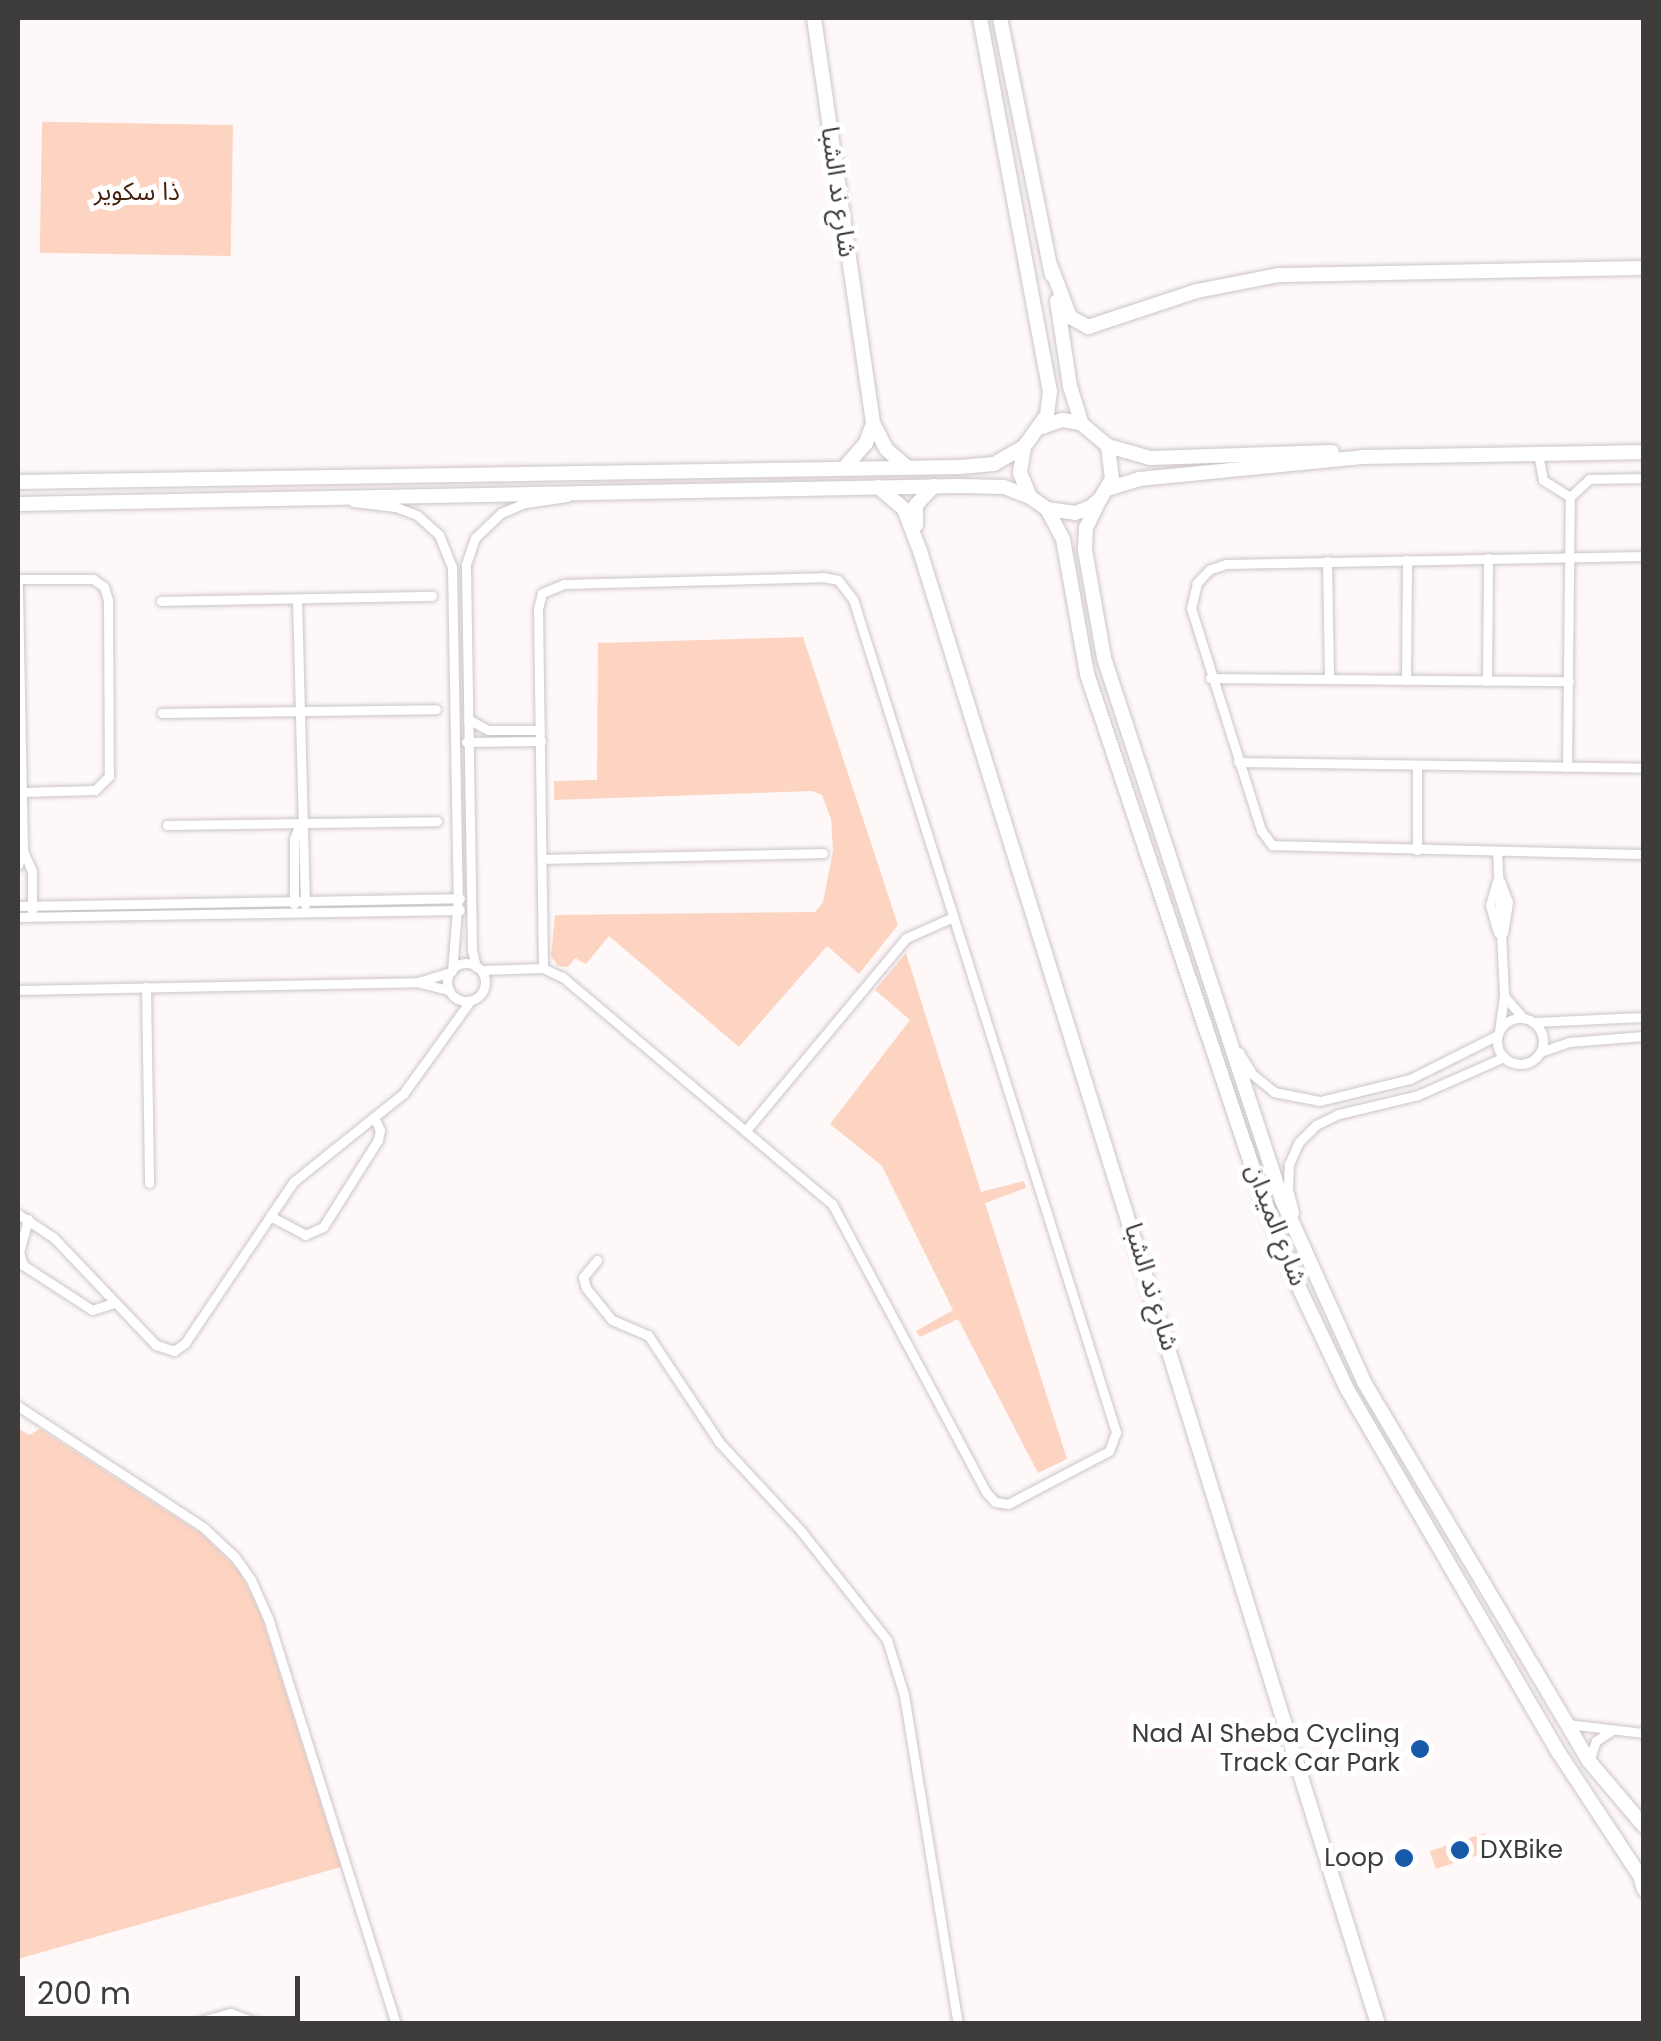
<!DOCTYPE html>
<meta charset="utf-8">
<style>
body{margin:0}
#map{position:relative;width:1661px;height:2041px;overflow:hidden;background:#fef8f9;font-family:Poppins,"Noto Sans Arabic",sans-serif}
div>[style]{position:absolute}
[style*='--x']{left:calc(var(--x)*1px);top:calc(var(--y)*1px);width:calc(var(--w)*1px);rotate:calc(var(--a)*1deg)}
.green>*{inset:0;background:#fdd4c1;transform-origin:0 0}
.roads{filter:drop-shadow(0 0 2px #ccc5c7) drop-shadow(0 0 2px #ccc5c7)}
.street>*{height:9px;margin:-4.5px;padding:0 4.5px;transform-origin:4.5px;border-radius:4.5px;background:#fff}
.street>.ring{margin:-4.5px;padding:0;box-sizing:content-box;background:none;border:9px solid #fff;border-radius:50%}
.secondary>*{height:14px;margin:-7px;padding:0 7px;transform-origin:7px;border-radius:7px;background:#fff}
.primary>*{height:15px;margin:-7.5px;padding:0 7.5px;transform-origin:7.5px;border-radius:7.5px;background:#fff}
.dots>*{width:28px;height:28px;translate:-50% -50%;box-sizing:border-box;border:5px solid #fff;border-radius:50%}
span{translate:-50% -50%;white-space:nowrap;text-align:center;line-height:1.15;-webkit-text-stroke:10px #fff;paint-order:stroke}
.park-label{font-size:25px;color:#45220f}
.street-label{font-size:25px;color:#3e3b3b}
.poi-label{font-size:25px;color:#3e3b3b}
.right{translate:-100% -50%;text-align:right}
.left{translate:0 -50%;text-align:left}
.frame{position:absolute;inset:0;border:20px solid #3e3b3b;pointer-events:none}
.scale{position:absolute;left:20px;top:1976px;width:280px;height:45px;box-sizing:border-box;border:5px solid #3e3b3b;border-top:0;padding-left:12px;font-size:30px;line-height:35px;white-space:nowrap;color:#3e3b3b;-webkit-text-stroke:8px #fff;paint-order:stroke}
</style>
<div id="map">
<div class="green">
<i style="left:233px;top:125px;width:131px;height:191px;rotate:91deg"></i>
<i style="clip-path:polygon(803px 637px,898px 925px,859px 974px,827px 946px,739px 1047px,609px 936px,586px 964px,575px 958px,568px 967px,558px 966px,551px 956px,555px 915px,815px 912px,823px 902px,833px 851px,831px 819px,822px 795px,812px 791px,554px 800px,554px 781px,597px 780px,598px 643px)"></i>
<i style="clip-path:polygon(906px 953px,981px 1192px,1024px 1181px,1026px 1188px,985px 1203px,1067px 1459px,1038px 1473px,958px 1319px,920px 1337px,916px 1331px,953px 1310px,882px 1166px,830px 1124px,910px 1020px,875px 990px)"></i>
<i style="clip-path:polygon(18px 1428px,29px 1435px,40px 1429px,203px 1535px,240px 1572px,261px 1615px,341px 1867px,18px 1959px)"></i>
<i style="left:1485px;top:1833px;width:19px;height:58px;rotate:72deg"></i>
</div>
<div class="roads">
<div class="street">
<i style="--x:1538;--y:454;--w:26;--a:79"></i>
<i style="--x:1543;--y:480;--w:32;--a:32"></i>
<i style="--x:353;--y:502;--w:43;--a:6.6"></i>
<i style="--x:396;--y:507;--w:22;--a:21"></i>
<i style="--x:417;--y:515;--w:30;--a:42"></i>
<i style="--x:439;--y:535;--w:35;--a:68"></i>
<i style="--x:452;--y:567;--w:331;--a:89"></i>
<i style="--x:458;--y:898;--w:73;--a:94.7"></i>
<i style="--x:1644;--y:556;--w:418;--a:178.9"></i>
<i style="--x:1226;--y:564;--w:18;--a:161"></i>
<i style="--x:1209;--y:570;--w:18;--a:133"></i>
<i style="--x:1197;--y:583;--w:26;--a:103"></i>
<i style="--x:1191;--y:608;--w:233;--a:72.5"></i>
<i style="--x:1261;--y:830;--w:19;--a:54"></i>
<i style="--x:1272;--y:845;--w:372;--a:1.4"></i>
<i style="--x:1327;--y:561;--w:118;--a:89"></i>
<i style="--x:823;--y:577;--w:15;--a:11"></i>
<i style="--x:838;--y:580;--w:24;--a:52"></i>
<i style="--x:853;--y:599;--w:874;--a:72.48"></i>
<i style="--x:1116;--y:1432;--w:20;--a:110"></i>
<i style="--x:1109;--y:1451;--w:114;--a:152.3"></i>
<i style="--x:1008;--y:1504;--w:13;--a:-171"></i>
<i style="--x:995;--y:1502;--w:13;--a:-132"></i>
<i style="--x:986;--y:1492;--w:327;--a:-118.1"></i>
<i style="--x:832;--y:1204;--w:353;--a:-139.9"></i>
<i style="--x:562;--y:977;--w:21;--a:-155"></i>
<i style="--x:543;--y:968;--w:359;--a:-90.8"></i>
<i style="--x:538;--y:609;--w:16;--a:-76"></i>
<i style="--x:542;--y:593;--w:24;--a:-22"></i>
<i style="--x:564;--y:584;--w:259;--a:-1.5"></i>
<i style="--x:18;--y:579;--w:75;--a:0"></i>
<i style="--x:93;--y:579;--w:14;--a:36"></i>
<i style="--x:104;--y:587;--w:14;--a:73"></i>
<i style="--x:108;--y:600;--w:176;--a:89.7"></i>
<i style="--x:109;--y:776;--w:20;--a:135"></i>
<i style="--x:95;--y:790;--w:74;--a:178.5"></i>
<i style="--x:297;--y:599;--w:306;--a:88.5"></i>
<i style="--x:161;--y:601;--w:271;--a:-1.1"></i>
<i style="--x:1210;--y:678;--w:359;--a:0.5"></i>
<i style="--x:1406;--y:680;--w:120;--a:-89.5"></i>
<i style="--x:1487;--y:681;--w:123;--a:-89.5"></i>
<i style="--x:162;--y:713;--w:274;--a:-0.8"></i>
<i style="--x:468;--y:719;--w:23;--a:29"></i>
<i style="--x:488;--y:730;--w:52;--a:0"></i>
<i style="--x:466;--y:742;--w:75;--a:-0.8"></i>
<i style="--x:1238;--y:762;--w:406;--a:0.8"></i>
<i style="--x:1567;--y:767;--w:270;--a:-89.4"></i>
<i style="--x:1570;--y:497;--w:26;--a:-43"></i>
<i style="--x:1589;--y:479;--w:55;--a:-1"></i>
<i style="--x:167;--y:825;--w:270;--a:-0.8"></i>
<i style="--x:1417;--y:850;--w:85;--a:-90"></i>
<i style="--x:23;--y:851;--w:22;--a:66"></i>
<i style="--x:32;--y:871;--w:40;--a:90"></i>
<i style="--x:1497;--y:851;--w:145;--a:87.2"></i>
<i style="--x:1504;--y:996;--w:34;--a:98"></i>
<i style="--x:543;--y:859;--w:280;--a:-1.2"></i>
<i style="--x:18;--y:865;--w:15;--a:-70"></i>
<i style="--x:23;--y:851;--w:272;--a:-91.1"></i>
<i style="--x:1497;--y:881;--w:25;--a:106"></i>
<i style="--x:1490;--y:905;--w:29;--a:74"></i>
<i style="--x:1500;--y:881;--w:22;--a:69"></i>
<i style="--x:1508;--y:902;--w:31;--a:99"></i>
<i style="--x:294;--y:904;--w:65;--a:-90"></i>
<i style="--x:294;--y:839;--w:17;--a:-69"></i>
<i style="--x:18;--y:906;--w:442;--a:-1"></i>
<i style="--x:18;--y:917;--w:442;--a:-0.9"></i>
<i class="ring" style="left:447px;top:963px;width:29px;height:29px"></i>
<i style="--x:476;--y:967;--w:17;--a:-103"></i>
<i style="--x:472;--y:950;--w:386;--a:-90.9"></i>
<i style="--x:466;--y:564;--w:28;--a:-71"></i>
<i style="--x:475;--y:538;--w:36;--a:-44"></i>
<i style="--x:501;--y:513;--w:26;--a:-23"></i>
<i style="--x:525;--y:503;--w:42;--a:-8.1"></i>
<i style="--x:481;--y:970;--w:62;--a:-1.8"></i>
<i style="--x:420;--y:983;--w:30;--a:14"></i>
<i style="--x:146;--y:987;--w:196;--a:89.1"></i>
<i style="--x:18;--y:990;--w:400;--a:-1.1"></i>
<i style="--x:418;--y:982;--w:34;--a:-17"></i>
<i style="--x:1504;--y:996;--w:29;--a:49"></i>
<i class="ring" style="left:1497px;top:1018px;width:37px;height:37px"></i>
<i style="--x:1533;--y:1022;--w:111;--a:-2.6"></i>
<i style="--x:1239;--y:1052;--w:26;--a:59"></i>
<i style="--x:1252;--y:1074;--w:28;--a:39"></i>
<i style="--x:1274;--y:1092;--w:47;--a:11.1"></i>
<i style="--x:1320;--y:1101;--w:93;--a:-13.7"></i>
<i style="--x:1410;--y:1079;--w:98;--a:-26.6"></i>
<i style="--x:1540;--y:1052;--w:31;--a:-19"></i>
<i style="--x:1569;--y:1042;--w:75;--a:-4.6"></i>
<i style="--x:747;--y:1129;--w:249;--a:-50.2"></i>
<i style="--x:906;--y:938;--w:51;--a:-24.1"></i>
<i style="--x:1294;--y:1213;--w:25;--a:-104"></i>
<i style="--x:1288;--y:1189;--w:25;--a:-88"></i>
<i style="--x:1289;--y:1164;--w:24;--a:-66"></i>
<i style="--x:1299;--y:1142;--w:24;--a:-45"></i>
<i style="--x:1316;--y:1125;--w:25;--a:-26"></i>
<i style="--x:1339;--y:1114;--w:81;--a:-13.5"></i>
<i style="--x:1418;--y:1095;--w:94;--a:-23.8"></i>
<i style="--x:18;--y:1214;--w:43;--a:33.7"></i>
<i style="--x:54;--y:1238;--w:148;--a:46.4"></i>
<i style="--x:156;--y:1345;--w:19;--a:18"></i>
<i style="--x:174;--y:1351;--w:14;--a:-36"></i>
<i style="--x:185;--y:1343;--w:194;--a:-56.1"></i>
<i style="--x:293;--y:1182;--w:141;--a:-38.7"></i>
<i style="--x:403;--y:1094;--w:115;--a:-54.2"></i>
<i style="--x:270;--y:1216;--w:40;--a:28"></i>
<i style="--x:305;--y:1235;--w:20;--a:-24"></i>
<i style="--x:323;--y:1227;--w:103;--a:-57.7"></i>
<i style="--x:378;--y:1140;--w:10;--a:-79"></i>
<i style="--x:380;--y:1130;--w:14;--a:-115"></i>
<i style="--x:28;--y:1219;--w:34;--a:105"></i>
<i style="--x:19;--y:1252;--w:14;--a:73"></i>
<i style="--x:23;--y:1265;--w:82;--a:33.1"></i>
<i style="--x:92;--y:1310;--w:23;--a:-18"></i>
<i style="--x:597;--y:1260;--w:22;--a:129"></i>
<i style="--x:583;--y:1277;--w:11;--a:75"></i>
<i style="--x:586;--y:1288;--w:41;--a:50.9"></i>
<i style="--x:612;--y:1320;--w:39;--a:23"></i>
<i style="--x:648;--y:1335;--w:128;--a:56.4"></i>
<i style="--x:719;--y:1442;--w:121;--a:47.3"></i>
<i style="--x:801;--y:1531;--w:139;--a:51.7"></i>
<i style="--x:887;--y:1640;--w:58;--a:72.8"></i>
<i style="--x:904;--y:1695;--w:333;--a:80.7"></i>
<i style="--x:18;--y:1406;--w:221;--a:33.2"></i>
<i style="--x:203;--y:1527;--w:44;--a:43.2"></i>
<i style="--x:235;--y:1557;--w:28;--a:55"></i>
<i style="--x:251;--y:1580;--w:42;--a:65.9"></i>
<i style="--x:268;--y:1618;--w:426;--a:72.5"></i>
<i style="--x:1567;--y:1724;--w:78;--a:6.7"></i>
<i style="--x:1589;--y:1761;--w:21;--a:-71"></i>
<i style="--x:1596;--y:1741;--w:18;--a:-34"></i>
<i style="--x:214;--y:2021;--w:33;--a:5"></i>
<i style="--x:191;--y:2024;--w:41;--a:-15.8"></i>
<i style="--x:230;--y:2013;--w:33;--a:20"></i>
</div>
<div class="secondary">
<i style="--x:814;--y:18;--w:409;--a:81.7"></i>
<i style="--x:873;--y:423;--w:29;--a:63"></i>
<i style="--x:886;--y:449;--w:28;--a:41"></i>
<i style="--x:980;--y:18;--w:380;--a:79.4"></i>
<i style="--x:1050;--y:391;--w:24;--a:97"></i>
<i style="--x:1047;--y:415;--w:39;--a:126"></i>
<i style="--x:1024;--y:447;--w:26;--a:99"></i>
<i style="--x:1020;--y:473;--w:26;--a:67"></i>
<i style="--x:1030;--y:497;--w:21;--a:35"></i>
<i style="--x:1047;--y:509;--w:28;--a:8"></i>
<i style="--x:1075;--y:513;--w:15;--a:-20"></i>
<i style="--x:1089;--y:508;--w:14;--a:-39"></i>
<i style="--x:1100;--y:499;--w:23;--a:-59"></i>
<i style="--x:1112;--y:479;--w:33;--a:-97"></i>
<i style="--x:1108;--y:446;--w:35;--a:-140"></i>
<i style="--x:1081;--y:423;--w:19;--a:-171"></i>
<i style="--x:1062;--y:420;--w:21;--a:161"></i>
<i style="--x:1000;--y:18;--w:262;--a:78.6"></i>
<i style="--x:1051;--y:267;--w:53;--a:69.2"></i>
<i style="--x:1070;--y:317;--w:21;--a:29"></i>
<i style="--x:1088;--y:327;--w:115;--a:-18.3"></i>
<i style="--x:1197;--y:291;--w:84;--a:-11"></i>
<i style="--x:1279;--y:275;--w:365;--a:-1.1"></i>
<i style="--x:1057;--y:301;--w:86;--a:81.3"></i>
<i style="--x:1070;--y:386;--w:39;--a:73"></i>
<i style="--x:1108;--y:446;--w:44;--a:15.9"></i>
<i style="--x:1150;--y:458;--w:182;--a:-1.9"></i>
<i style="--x:845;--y:467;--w:32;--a:-49"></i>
<i style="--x:866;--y:443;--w:20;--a:-70"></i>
<i style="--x:18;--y:482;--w:941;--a:-0.91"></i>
<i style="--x:959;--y:467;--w:35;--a:-5"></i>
<i style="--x:994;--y:464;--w:34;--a:-30"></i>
<i style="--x:878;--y:487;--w:34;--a:40"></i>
<i style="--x:904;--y:509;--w:45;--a:69.1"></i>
<i style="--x:920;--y:551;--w:1543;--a:72.73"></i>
<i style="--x:1107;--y:489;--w:34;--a:-17"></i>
<i style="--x:1139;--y:479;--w:224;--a:-5.6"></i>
<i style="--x:1362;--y:457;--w:282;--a:-1"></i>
<i style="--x:1100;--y:499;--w:32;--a:116"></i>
<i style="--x:1086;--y:528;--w:22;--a:93"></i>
<i style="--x:1085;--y:550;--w:110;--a:80"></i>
<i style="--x:1104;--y:658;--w:570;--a:71.82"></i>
<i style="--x:1282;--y:1200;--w:200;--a:65.7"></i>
<i style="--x:1364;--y:1382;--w:441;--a:59.3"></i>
<i style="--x:1589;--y:1761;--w:85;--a:49.8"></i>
<i style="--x:18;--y:504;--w:941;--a:-1.1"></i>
<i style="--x:959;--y:486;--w:45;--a:1.3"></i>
<i style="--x:1004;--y:487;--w:28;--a:21"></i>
<i style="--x:1047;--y:509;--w:34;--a:62"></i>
<i style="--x:1063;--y:539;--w:137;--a:79.9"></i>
<i style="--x:1087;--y:674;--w:541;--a:71.46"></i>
<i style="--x:1259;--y:1187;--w:97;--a:68.7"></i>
<i style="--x:1294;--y:1277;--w:124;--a:64.7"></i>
<i style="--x:1347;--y:1389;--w:421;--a:59.8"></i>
<i style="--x:1559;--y:1753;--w:154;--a:56.6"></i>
<i style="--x:916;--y:525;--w:20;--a:-90"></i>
<i style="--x:916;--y:505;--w:26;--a:-47"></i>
</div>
<div class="primary">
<i style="--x:1641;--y:1879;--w:10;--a:73"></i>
</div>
</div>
<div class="dots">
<i style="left:1420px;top:1749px;background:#185aaa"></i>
<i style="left:1460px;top:1850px;background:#185aaa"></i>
<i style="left:1404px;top:1858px;background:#185aaa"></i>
</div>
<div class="park-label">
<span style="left:137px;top:192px">ذا سكوير</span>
</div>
<div class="street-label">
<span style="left:838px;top:192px;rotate:82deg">شارع ند الشبا</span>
<span style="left:1276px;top:1225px;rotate:69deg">شارع الميدان</span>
<span style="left:1151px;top:1287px;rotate:73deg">شارع ند الشبا</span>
</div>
<div class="poi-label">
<span class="right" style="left:1400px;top:1749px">Nad Al Sheba Cycling<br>Track Car Park</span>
<span class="left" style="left:1480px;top:1850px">DXBike</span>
<span class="right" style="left:1384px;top:1858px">Loop</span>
</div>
<div class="frame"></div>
<div class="scale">200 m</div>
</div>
